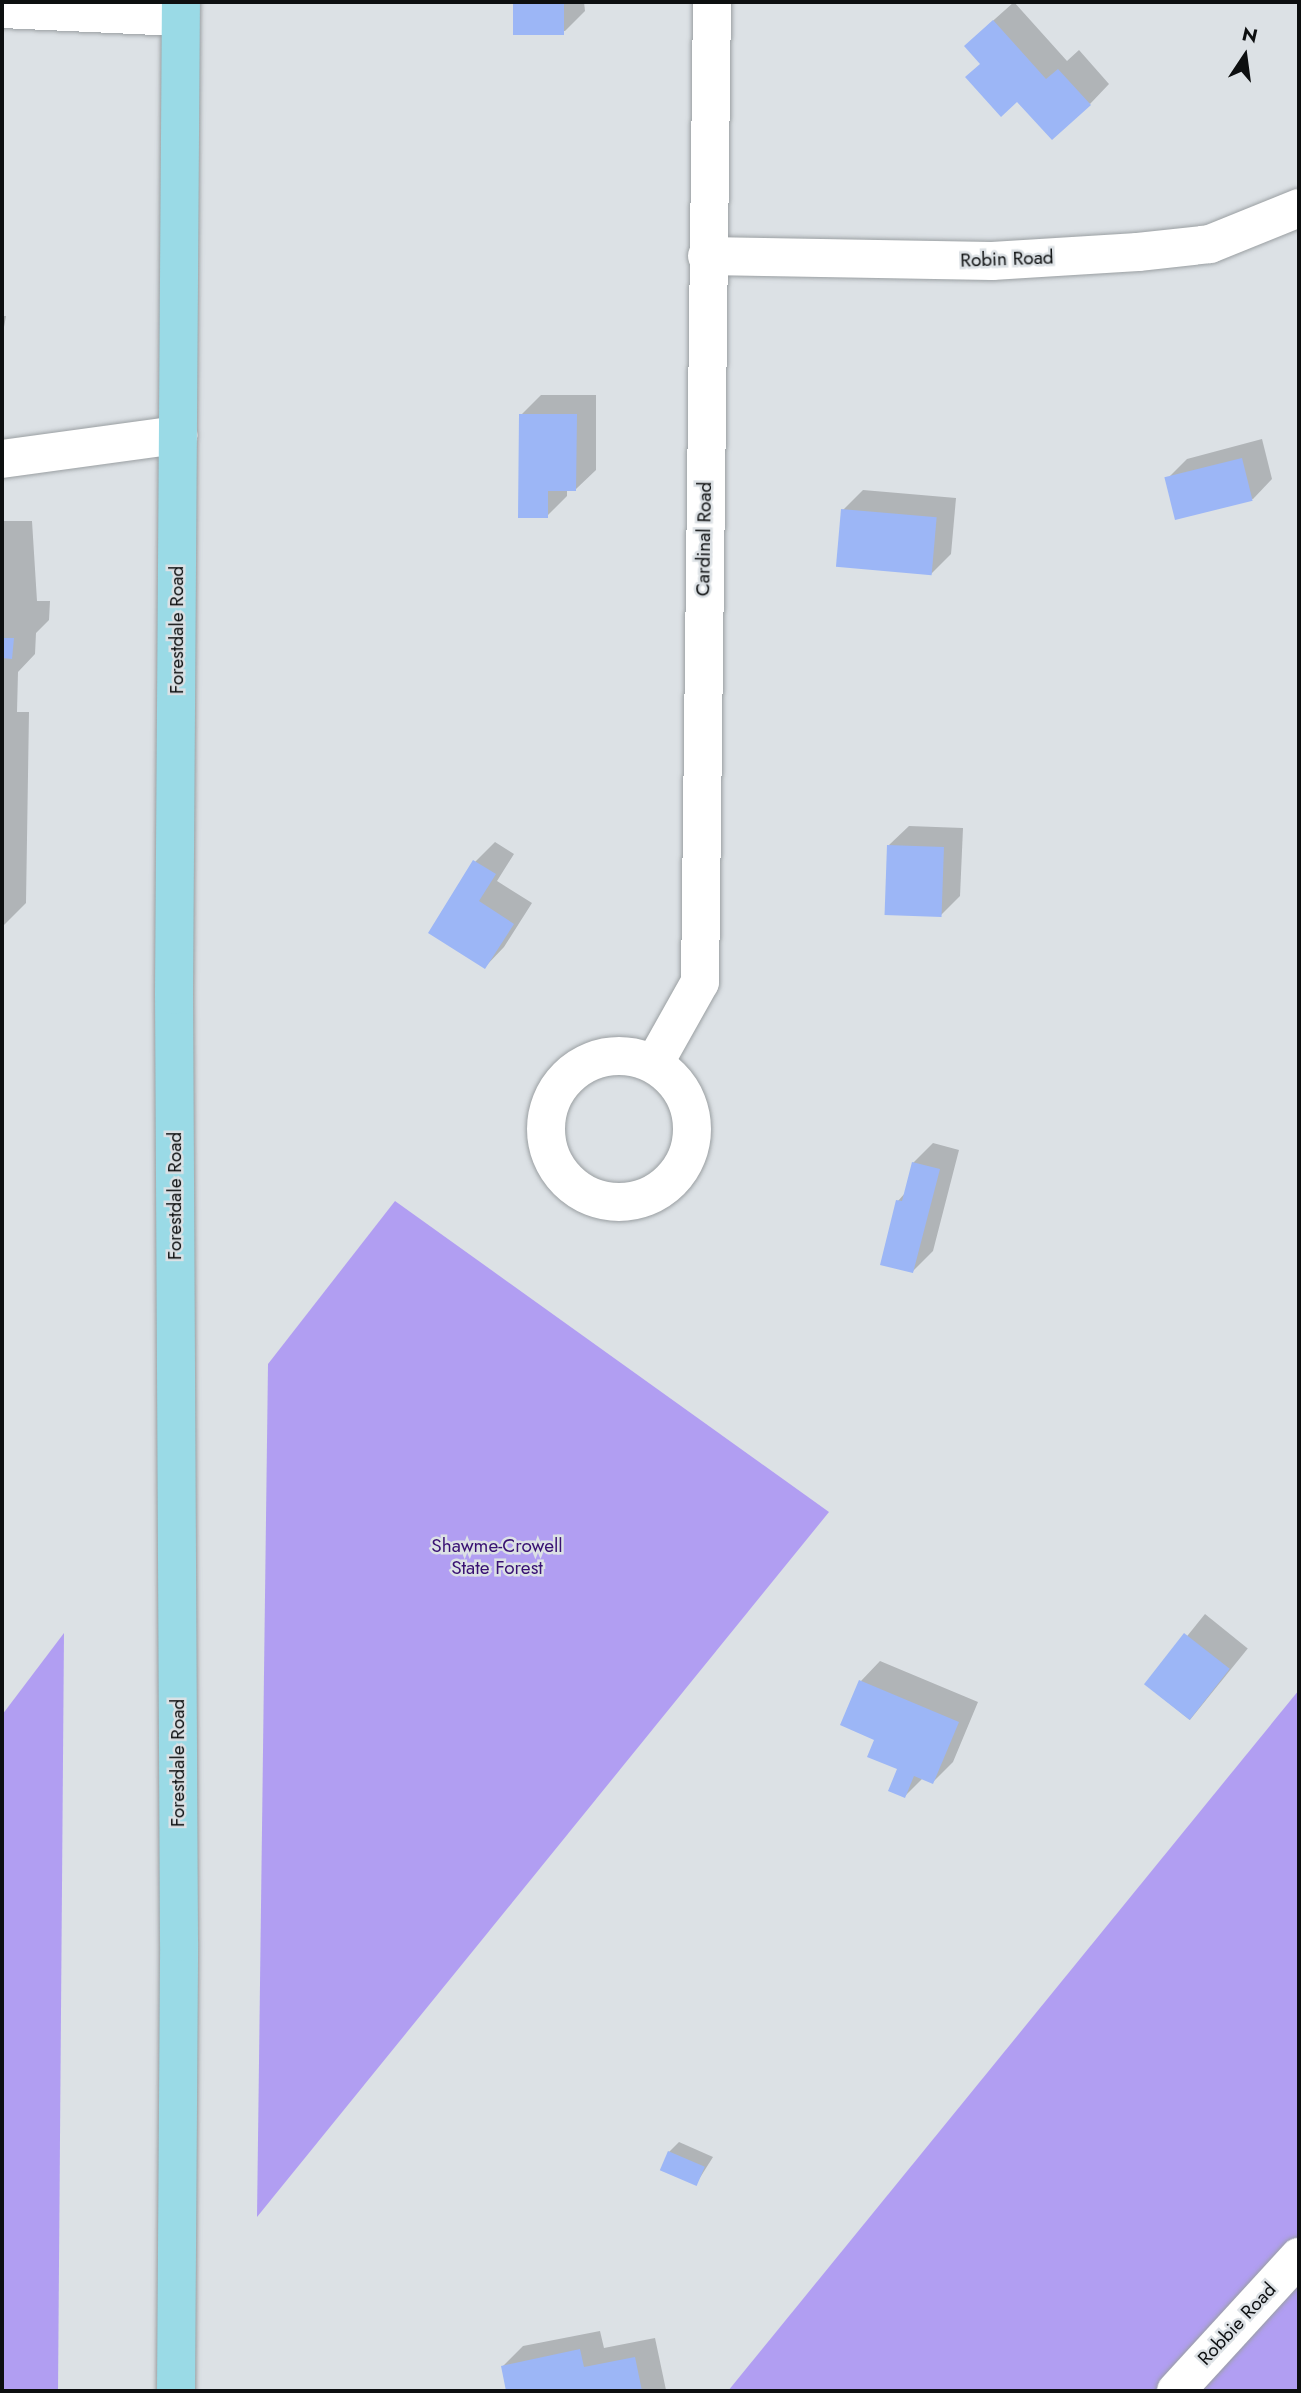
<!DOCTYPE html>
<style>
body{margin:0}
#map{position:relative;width:1301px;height:2393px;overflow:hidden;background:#dce1e5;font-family:Jost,sans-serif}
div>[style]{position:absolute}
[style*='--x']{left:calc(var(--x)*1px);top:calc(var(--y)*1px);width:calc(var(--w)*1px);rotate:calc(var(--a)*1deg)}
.forest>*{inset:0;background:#b19ef2}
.shadow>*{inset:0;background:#0003;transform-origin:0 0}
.building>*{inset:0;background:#9cb6f6;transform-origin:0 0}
.roads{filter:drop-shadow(0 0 2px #9a9fa2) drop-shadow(0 0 2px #9a9fa2)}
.minor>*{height:38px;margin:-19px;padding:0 19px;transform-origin:19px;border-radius:19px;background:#fff}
.minor>.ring{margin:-19px;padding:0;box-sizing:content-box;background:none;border:38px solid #fff;border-radius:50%}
.major>*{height:38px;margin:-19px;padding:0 19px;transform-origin:19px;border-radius:19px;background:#9adae6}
span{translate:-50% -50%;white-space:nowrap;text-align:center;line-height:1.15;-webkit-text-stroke:5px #dce1e5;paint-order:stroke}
.street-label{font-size:19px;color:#0d0f10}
.park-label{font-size:19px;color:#381172}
.frame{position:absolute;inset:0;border:4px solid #0d0f10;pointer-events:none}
.north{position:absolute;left:1210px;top:21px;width:70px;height:70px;-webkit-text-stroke:5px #dce1e5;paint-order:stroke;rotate:13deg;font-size:19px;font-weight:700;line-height:28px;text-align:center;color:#0d0f10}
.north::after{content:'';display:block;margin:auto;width:24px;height:32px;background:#0d0f10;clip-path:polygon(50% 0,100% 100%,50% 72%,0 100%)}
</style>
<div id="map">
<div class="forest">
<i style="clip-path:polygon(395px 1201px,829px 1512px,257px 2217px,268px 1364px)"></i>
<i style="clip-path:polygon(64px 1633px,58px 2391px,2px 2391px,2px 1715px)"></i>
<i style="clip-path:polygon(1299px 1690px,1299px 2391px,728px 2391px)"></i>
</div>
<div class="shadow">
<i style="clip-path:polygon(515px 2px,584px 2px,585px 11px,565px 31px,516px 33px)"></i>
<i style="clip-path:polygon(1014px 2px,1067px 61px,1079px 50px,1109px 84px,1090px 104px,982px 63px,986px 27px)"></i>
<i style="clip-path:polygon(2px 316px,6px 316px,2px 338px)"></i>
<i style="clip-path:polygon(541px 395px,596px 395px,596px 470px,576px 489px,567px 489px,567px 496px,547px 516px,521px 415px)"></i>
<i style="clip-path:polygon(1262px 439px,1272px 479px,1253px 499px,1167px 479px,1187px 459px)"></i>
<i style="clip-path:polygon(863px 490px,956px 498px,951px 554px,931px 574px,843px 510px)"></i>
<i style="clip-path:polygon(2px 521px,32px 521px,37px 601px,50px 601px,49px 620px,36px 633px,35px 654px,18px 672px,17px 712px,29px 712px,26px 903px,2px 927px)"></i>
<i style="clip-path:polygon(909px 826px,963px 828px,960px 896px,940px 916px,889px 845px)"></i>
<i style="clip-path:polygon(495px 842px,514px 854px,497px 881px,532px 903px,504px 947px,485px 967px,475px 862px)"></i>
<i style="clip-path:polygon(933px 1143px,959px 1150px,933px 1251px,913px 1271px,898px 1201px,906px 1192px,913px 1163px)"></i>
<i style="left:1205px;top:1614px;width:55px;height:92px;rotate:39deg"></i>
<i style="clip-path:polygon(880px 1661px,978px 1702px,953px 1762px,933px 1782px,923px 1778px,905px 1796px,899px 1768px,876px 1739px,861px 1681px)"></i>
<i style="clip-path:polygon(679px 2142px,713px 2157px,696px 2184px,669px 2152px)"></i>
<i style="clip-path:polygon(600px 2331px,604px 2348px,655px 2338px,666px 2390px,508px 2391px,503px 2366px,523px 2346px)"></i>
</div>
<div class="building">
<i style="left:513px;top:2px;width:51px;height:33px"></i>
<i style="clip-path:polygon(993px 20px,1046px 79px,1058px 69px,1091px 105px,1052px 140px,1017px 102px,1001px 117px,965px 77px,980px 64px,964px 46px)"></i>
<i style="clip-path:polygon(519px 414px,577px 414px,576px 491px,548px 491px,548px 518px,518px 518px)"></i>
<i style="left:1242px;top:458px;width:44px;height:80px;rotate:76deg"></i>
<i style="left:841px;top:509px;width:96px;height:58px;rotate:5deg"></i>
<i style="clip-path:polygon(2px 638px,14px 638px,12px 659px,2px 658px)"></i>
<i style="left:887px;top:845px;width:57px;height:70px;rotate:2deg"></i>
<i style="clip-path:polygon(473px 860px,496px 874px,479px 901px,514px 924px,485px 969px,428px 933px)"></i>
<i style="clip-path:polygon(912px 1162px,940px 1169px,913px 1273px,880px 1265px,896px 1200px,902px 1201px)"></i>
<i style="left:1184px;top:1633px;width:58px;height:65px;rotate:38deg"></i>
<i style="clip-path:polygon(859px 1680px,959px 1722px,933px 1784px,914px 1776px,905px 1798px,888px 1791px,897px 1769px,867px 1757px,874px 1740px,840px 1725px)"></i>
<i style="left:668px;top:2151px;width:40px;height:21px;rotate:23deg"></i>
<i style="clip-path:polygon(580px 2349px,584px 2367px,635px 2357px,642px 2391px,506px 2391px,501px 2366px)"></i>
</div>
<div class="roads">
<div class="minor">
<i style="--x:2;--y:9;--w:178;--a:2.6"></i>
<i style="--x:707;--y:256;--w:285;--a:1"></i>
<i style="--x:992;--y:261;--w:146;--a:-3.5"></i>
<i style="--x:1138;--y:252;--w:72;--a:-6.3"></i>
<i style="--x:1210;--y:244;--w:96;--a:-22"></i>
<i style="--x:2;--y:459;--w:178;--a:-7.8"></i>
<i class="ring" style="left:546px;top:1056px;width:108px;height:108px"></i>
<i style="--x:654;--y:1064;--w:94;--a:-60.7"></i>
<i style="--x:700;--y:982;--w:980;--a:-89.3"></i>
<i style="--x:1176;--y:2391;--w:182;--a:-47.5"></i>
</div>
<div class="major">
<i style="--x:176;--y:2391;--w:449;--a:-89.6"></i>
<i style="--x:179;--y:1942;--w:947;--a:-90.3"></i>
<i style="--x:174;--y:995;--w:993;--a:-89.6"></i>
</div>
</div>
<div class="street-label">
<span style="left:1007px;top:259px;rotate:-2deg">Robin Road</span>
<span style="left:704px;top:539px;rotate:-89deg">Cardinal Road</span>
<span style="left:177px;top:630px;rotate:-90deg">Forestdale Road</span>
<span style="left:175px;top:1196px;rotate:-90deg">Forestdale Road</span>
<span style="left:178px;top:1763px;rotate:-90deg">Forestdale Road</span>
<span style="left:1237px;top:2324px;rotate:-47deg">Robbie Road</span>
</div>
<div class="park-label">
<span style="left:497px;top:1557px">Shawme-Crowell<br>State Forest</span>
</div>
<div class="frame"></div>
<div class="north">N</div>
</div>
